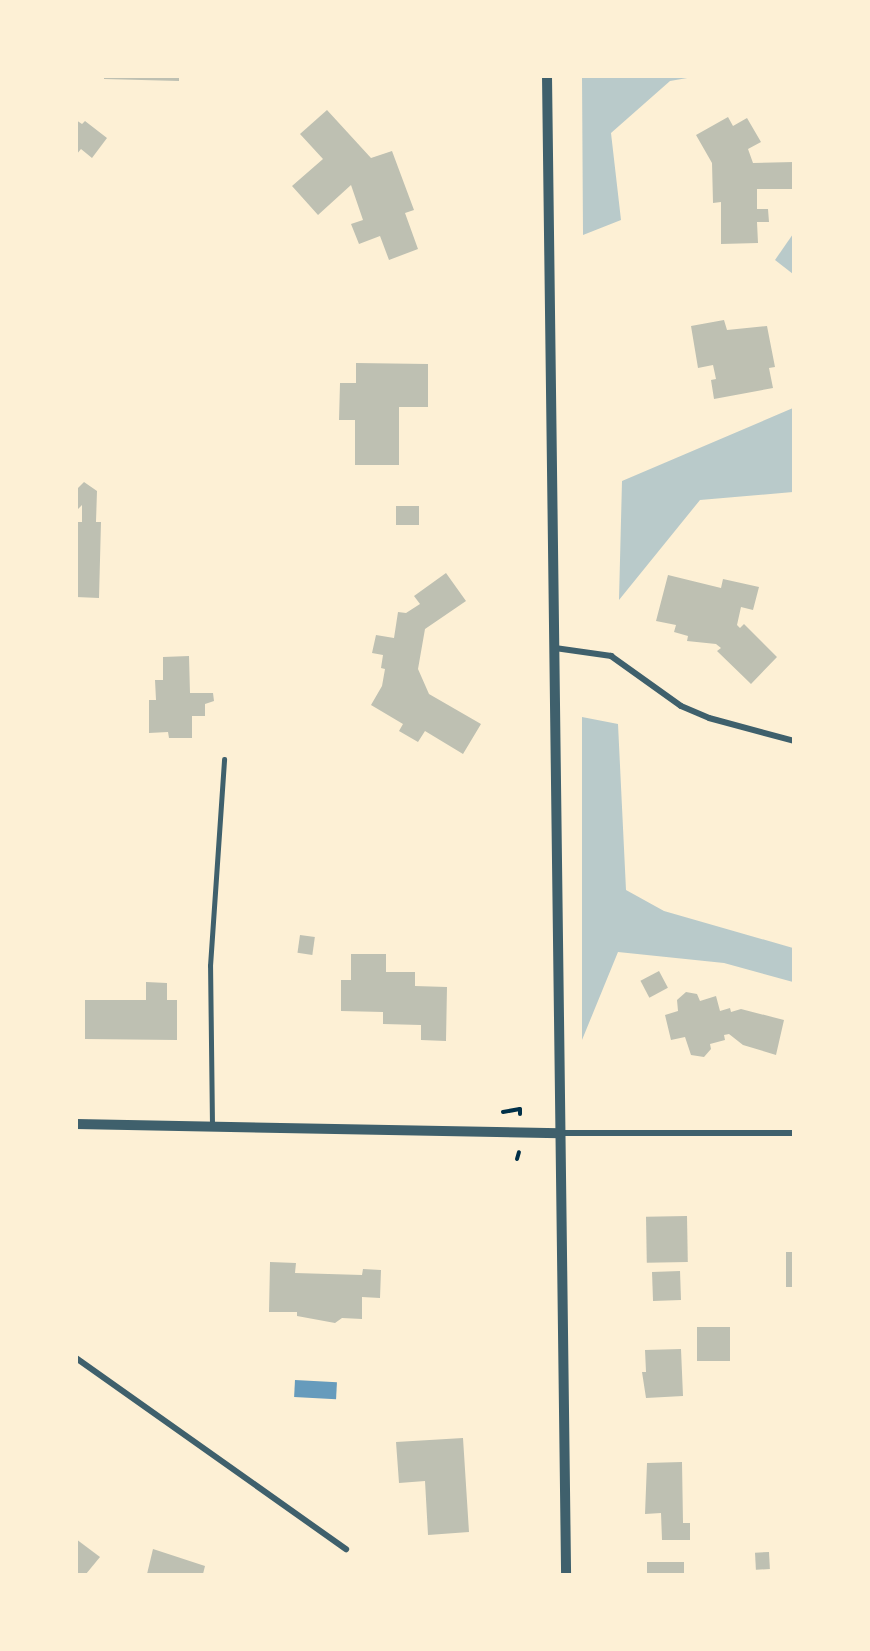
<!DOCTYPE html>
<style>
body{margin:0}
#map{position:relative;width:870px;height:1651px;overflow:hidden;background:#fdf0d5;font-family:Arial,sans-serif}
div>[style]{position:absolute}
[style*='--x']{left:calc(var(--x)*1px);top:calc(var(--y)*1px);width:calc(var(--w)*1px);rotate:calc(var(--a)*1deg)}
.green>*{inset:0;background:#b9caca}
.water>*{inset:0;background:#669bbc;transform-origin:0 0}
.building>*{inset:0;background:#bec0b2;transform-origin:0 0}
.path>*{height:4px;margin:-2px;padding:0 2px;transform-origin:2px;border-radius:2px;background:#003049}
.service>*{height:4.5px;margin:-2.25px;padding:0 2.25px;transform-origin:2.25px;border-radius:2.25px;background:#3f606c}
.minor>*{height:6px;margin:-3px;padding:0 3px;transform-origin:3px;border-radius:3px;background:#3f606c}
.tertiary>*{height:10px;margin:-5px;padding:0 5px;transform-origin:5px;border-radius:5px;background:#3f606c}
span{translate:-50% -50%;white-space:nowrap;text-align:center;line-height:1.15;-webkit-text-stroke:6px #fdf0d5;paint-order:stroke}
.frame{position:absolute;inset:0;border:78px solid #fdf0d5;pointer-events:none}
</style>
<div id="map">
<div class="green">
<i style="clip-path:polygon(582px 77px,693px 77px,670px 81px,611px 133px,621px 220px,583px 235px)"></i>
<i style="clip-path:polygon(793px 234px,793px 274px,775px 260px)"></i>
<i style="clip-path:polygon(793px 408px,793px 492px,700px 500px,619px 600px,622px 481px)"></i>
<i style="clip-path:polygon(582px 717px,618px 724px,626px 890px,664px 911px,793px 948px,793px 982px,724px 963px,618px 952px,582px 1040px)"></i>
</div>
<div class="water">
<i style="left:295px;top:1380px;width:42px;height:17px;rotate:3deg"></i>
</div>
<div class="building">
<i style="clip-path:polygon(104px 76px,179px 76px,179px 81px,104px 79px)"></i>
<i style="clip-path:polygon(327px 110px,371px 158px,392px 151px,414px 210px,405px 213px,418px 249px,389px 260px,380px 236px,359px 244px,351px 224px,363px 220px,351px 185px,318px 215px,292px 186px,323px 159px,300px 134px)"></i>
<i style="clip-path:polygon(728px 117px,733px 126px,747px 118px,761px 142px,748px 149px,753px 163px,794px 162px,794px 189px,757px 189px,757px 209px,768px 209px,769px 222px,757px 222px,758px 243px,721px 244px,721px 202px,713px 203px,712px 163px,696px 135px)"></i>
<i style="clip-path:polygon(76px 120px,82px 124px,85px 121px,107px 138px,92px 158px,81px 149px,76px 155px)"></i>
<i style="clip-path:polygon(724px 320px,727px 330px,767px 326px,775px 367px,769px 368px,773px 388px,714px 399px,711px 380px,716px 379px,713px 365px,698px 368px,691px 326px)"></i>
<i style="clip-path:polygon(356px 363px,428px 364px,428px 407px,399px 407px,399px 465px,355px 465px,355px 420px,339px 420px,340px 383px,356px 383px)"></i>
<i style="clip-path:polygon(84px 482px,97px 491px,96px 522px,101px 522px,99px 598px,76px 597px,76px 522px,82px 522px,82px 505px,76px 511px,76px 490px)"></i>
<i style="left:396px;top:506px;width:23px;height:19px"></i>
<i style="clip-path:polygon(446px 573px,466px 601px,425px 629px,418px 669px,429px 694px,481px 724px,463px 754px,425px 731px,418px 742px,399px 731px,403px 724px,371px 705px,382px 686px,385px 669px,381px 668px,383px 655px,372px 653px,376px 635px,394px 638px,398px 612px,406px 613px,420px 604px,414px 596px)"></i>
<i style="clip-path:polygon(668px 575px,721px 588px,723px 579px,759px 587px,753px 610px,741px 607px,737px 625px,740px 628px,744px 624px,777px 657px,751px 684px,717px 651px,721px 648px,716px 644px,687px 641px,688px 636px,674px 632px,676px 625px,656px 621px)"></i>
<i style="clip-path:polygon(189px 656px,190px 693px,213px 693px,214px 701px,205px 704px,205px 716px,192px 716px,192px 738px,169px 738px,168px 732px,149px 733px,149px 700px,156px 700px,155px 680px,163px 680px,163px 657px)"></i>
<i style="left:300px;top:935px;width:15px;height:18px;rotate:8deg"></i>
<i style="clip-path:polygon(351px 954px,386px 954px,386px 972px,415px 972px,415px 986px,447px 987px,446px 1041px,421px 1040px,421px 1025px,383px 1024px,383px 1012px,341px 1011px,341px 980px,351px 980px)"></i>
<i style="left:659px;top:971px;width:19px;height:21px;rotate:62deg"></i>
<i style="clip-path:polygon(146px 982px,167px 983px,167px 1000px,177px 1000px,177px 1040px,85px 1039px,85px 1000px,146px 1000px)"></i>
<i style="clip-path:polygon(686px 992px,697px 994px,700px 1001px,716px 996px,720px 1011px,730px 1008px,731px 1012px,741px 1009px,784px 1020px,776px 1055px,743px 1045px,729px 1034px,724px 1035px,725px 1040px,710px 1044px,711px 1049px,704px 1057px,691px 1055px,685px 1037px,671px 1040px,665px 1015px,678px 1011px,677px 1000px)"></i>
<i style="left:687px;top:1216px;width:46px;height:41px;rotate:89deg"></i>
<i style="left:786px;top:1252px;width:8px;height:35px"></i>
<i style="clip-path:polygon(270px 1262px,296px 1263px,295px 1273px,362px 1275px,363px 1269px,381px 1270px,380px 1298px,362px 1297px,362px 1319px,342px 1318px,335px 1323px,297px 1316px,297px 1312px,269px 1312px)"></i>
<i style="left:680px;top:1271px;width:29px;height:28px;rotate:88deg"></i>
<i style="left:697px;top:1327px;width:33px;height:34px"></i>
<i style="clip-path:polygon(681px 1349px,683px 1396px,646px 1398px,642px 1372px,646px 1372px,645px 1350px)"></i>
<i style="clip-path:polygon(463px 1438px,469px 1532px,428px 1535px,425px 1481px,399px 1483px,396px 1442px)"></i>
<i style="clip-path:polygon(682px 1462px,683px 1523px,690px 1523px,690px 1540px,662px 1540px,661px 1513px,645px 1514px,647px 1463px)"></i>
<i style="clip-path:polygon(76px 1539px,100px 1557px,86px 1574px,76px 1574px)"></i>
<i style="clip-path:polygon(153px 1549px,205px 1566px,203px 1574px,147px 1574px)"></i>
<i style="left:769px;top:1552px;width:17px;height:14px;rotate:87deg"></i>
<i style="left:684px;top:1562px;width:12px;height:37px;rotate:90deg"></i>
</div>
<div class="path">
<i style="--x:503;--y:1112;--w:17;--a:-10"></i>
<i style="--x:520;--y:1109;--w:5;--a:90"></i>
<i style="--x:517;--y:1159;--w:7;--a:-74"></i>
</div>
<div class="service">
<i style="--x:212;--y:1125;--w:159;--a:-90.7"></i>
<i style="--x:210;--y:966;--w:207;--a:-86.1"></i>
</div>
<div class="minor">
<i style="--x:555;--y:648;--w:57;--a:8.1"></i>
<i style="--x:611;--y:656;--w:86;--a:35.5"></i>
<i style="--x:681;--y:706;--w:30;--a:23"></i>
<i style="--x:709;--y:718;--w:88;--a:15.1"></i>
<i style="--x:560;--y:1133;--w:234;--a:0"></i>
<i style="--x:76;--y:1358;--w:331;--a:35.3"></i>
</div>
<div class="tertiary">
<i style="--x:547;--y:76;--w:1498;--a:89.27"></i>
<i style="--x:76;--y:1124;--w:484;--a:1.1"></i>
</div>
<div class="frame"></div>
</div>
